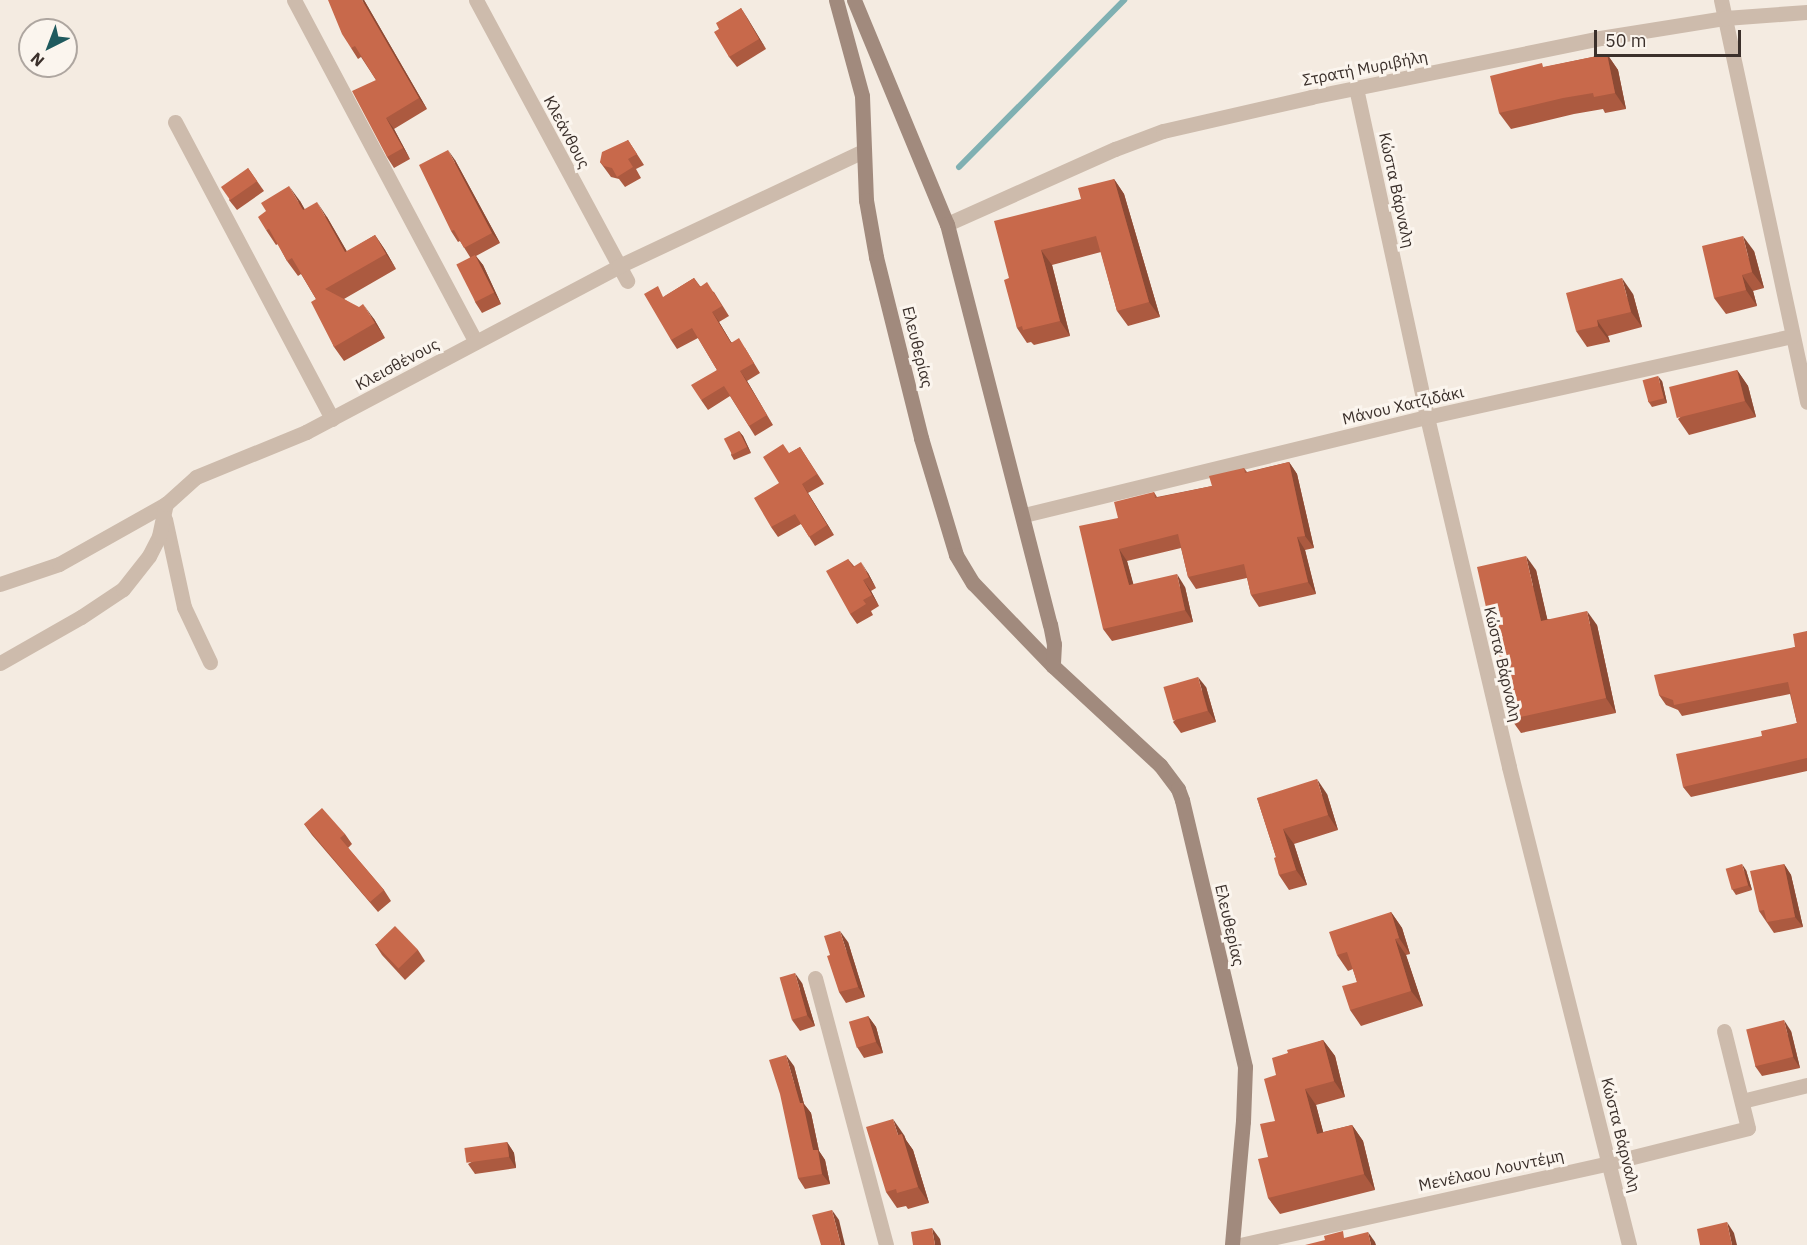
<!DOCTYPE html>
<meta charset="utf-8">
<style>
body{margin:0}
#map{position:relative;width:1807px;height:1245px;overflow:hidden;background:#f4ebe1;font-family:"IBM Plex Sans",sans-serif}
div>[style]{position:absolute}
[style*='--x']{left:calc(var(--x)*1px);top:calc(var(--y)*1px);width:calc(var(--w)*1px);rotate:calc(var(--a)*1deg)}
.stream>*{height:6px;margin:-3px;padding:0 3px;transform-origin:3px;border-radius:3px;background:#7fb0b2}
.street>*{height:15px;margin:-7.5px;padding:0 7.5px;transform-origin:7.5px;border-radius:7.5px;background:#cdbbac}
.secondary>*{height:15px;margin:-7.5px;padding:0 7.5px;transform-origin:7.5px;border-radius:7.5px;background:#a18a7d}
.wall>*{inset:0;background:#ac5a40}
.shaded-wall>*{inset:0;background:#8c4a34}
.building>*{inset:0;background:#c8694b;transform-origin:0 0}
span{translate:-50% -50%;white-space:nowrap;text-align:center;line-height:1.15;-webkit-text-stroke:6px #fbf5ee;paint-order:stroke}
.street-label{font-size:16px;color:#3b302b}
.north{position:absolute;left:18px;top:18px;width:60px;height:60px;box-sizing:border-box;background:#fbf5ee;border:2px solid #aea6a0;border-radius:50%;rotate:222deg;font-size:16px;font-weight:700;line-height:24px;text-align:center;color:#3b302b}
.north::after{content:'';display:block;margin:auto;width:21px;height:27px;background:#1f5a5e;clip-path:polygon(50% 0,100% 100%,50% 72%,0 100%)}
.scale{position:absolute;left:1594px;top:30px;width:147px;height:27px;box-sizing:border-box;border:3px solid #3b302b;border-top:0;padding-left:8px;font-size:18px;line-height:21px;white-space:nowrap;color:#3b302b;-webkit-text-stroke:4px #fbf5ee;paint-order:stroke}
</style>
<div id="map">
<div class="stream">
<i style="--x:959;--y:167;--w:235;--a:-45.3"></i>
</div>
<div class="street">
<i style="--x:294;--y:0;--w:387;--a:62"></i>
<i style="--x:476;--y:0;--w:319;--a:61.7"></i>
<i style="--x:1721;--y:0;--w:411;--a:77.9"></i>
<i style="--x:1356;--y:88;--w:337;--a:77.8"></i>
<i style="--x:1427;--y:417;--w:359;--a:76.8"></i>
<i style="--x:1509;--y:767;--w:493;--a:75.9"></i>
<i style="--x:175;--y:122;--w:336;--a:62.1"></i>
<i style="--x:947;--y:224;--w:184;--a:-24.1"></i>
<i style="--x:1115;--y:149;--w:51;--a:-20.6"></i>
<i style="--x:1163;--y:131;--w:152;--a:-12.9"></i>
<i style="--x:1311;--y:97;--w:295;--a:-11.5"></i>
<i style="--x:1600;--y:38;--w:127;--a:-9.1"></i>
<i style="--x:1725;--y:18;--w:82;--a:-4.2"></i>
<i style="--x:1024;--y:515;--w:415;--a:-13.7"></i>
<i style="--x:1427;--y:417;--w:374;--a:-12.5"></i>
<i style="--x:165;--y:519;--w:90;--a:77.8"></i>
<i style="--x:184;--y:607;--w:61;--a:64.7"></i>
<i style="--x:0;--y:584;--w:62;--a:-18.7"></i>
<i style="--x:59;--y:564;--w:123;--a:-29.3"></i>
<i style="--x:0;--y:663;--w:93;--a:-29.6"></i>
<i style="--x:81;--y:617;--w:50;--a:-33.7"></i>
<i style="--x:123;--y:589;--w:42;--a:-51.8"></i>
<i style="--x:149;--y:556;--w:22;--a:-63"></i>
<i style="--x:159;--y:536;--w:33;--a:-78"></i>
<i style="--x:166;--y:504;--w:40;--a:-42"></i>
<i style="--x:196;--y:477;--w:119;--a:-22.2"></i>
<i style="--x:306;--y:432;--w:354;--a:-27.9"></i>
<i style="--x:619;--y:266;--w:270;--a:-25.2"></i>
<i style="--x:815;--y:978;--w:276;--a:75.1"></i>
<i style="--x:1742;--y:1101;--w:67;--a:-13.8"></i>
<i style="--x:1240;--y:1245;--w:378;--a:-12.5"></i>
<i style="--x:1609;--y:1163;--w:143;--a:-14.1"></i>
<i style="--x:1748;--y:1128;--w:100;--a:-103.9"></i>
</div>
<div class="secondary">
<i style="--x:836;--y:0;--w:99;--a:74.8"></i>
<i style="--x:862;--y:96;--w:104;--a:87.8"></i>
<i style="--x:866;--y:200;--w:58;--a:80"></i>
<i style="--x:876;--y:257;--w:187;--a:76"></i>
<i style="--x:921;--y:438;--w:122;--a:73.3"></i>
<i style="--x:956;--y:555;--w:33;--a:59"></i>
<i style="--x:973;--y:583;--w:115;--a:46.1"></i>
<i style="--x:1053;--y:666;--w:146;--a:42.8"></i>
<i style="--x:1160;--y:765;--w:30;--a:53"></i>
<i style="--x:1178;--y:789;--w:12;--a:70"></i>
<i style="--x:1182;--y:800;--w:274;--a:76.7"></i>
<i style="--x:1245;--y:1067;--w:54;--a:92.1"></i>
<i style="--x:1243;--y:1121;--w:124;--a:95.1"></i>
<i style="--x:854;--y:0;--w:243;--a:67.5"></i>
<i style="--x:947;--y:224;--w:413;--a:75.6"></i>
<i style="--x:1050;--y:624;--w:20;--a:79"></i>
<i style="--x:1054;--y:644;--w:22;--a:93"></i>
</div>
<div class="wall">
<i style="clip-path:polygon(364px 0,427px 109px,394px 129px,410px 159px,394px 168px,387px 157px,376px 80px,361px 57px,358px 59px,351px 48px)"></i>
<i style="clip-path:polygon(741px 8px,766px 49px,737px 67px,729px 57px,719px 29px)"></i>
<i style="clip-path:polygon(1607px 54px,1618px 70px,1626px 109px,1605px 113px,1603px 109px,1574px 114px,1511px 129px,1499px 113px,1545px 67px)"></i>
<i style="clip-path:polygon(628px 140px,644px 165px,636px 169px,641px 178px,625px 187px,619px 179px,611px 177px,600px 162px)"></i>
<i style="clip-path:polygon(455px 160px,500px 243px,476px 256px,483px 265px,501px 304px,482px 313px,475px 302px,470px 257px,460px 241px,458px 242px,451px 231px)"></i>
<i style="clip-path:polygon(248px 168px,264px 191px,237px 210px,229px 200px)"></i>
<i style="clip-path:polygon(1114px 179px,1124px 194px,1160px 317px,1128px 326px,1117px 311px,1101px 252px,1052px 265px,1070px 336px,1034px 345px,1031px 342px,1027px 343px,1017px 328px,1009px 278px,1081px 199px)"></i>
<i style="clip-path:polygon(300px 201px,304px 209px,327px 217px,347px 252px,375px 235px,385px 250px,396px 269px,344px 299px,374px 319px,385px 338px,344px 361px,334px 347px,316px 299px,301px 274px,298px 276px,287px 261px,278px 244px,276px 245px,266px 230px)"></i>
<i style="clip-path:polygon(1754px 251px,1764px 288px,1753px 291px,1757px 306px,1726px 314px,1714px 298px)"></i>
<i style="clip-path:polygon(694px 278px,700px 286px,714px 292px,729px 316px,719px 322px,731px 342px,745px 348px,760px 373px,747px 381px,773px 425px,755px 436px,730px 396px,708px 410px,701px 400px,717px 370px,698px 338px,677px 349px,671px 340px,665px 296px)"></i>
<i style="clip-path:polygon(1633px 294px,1642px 327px,1608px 336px,1610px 342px,1587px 347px,1576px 331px)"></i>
<i style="clip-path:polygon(1737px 370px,1748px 386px,1756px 417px,1689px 435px,1678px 419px)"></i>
<i style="clip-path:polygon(1662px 381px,1667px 403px,1652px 407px,1648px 401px)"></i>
<i style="clip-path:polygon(739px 431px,743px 436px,751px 453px,734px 460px,731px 455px)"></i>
<i style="clip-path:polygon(800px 447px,824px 484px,808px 493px,834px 535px,815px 546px,801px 524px,778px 537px,771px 527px,779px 483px,790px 453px)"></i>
<i style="clip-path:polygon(1289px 462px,1297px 474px,1314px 548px,1305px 550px,1316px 594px,1259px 607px,1251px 595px,1247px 578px,1196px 589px,1188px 577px,1181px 548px,1127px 561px,1133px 584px,1185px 587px,1193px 622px,1112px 641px,1103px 629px,1118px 518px,1154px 492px,1157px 497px,1212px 486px,1244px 468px,1247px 472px)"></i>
<i style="clip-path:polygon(848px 559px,854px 566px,868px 573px,876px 588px,871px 591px,879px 606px,871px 611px,873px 615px,857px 624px,850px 614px)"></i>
<i style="clip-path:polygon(1536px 570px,1547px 619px,1597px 625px,1616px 713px,1521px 733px,1511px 719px)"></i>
<i style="clip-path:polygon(1807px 631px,1807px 771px,1691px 797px,1683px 787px,1762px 736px,1797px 723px,1790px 694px,1682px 716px,1678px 710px,1666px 705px,1659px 695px,1795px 647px)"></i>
<i style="clip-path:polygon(1206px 687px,1216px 722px,1181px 733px,1173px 722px)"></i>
<i style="clip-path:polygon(1327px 794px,1338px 830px,1294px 844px,1307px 885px,1289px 890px,1279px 875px,1276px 857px,1257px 798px)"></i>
<i style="clip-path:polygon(304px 824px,345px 834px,352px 844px,348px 848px,384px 890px,391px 901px,378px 912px,312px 835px)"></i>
<i style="clip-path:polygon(1784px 864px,1791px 875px,1803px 927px,1774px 933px,1759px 911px)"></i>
<i style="clip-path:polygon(1746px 870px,1752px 890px,1736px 895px,1732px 889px)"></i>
<i style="clip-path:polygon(1391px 912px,1402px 928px,1410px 954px,1406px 955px,1423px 1006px,1361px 1026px,1350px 1010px,1357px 982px,1353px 969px,1348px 971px,1337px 955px)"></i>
<i style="clip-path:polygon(848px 942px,865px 997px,846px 1003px,839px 992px)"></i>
<i style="clip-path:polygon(375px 944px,418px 950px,425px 961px,405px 980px,382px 955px)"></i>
<i style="clip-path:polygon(802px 983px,815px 1026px,800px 1031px,792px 1020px)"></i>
<i style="clip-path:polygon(868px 1016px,876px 1027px,883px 1053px,864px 1058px,857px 1047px)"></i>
<i style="clip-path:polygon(1791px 1031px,1800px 1068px,1762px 1076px,1755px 1066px)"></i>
<i style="clip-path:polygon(1323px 1040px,1335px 1056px,1345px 1097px,1316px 1105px,1323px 1132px,1352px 1125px,1363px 1141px,1375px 1190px,1280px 1214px,1268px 1198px,1268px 1157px,1275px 1121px,1276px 1075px,1288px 1053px)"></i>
<i style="clip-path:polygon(794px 1066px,804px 1104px,811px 1113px,819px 1151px,825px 1160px,830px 1184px,805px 1189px,798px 1178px)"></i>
<i style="clip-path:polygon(904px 1135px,906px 1140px,913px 1150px,929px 1203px,908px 1209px,906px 1206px,897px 1208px,886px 1192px)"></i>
<i style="clip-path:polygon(507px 1142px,514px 1153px,516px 1168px,475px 1174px,468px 1164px)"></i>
</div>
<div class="shaded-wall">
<i style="clip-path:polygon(362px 0,364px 0,427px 109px,419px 98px)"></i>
<i style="clip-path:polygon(741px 8px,748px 19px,766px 49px,759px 39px)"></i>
<i style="clip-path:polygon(1607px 54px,1618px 70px,1626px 109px,1615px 93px)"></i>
<i style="clip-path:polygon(386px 118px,394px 129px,410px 159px,403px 148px)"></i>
<i style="clip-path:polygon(448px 150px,455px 160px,500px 243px,492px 233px)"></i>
<i style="clip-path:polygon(1114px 179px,1124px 194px,1160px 317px,1149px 302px)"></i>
<i style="clip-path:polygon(289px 186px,300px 201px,314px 225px,303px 210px)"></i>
<i style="clip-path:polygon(317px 202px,327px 217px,356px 267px,345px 252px)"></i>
<i style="clip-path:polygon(375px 235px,385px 250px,396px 269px,386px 254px)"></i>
<i style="clip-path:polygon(1743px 236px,1754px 251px,1764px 288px,1752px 272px)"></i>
<i style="clip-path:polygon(1041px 250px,1052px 265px,1070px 336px,1060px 321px)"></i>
<i style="clip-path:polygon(475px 255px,483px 265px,501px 304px,494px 293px)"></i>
<i style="clip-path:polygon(1742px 275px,1753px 291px,1757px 306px,1746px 290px)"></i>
<i style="clip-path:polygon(1622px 278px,1633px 294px,1642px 327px,1631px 312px)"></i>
<i style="clip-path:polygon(363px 304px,374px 319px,385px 338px,375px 323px)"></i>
<i style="clip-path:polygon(712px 312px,719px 322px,737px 352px,731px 343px)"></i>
<i style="clip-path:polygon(1597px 320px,1608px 336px,1610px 342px,1598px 326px)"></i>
<i style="clip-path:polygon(1737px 370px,1748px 386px,1756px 417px,1745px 401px)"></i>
<i style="clip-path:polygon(740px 371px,747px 381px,773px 425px,767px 415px)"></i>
<i style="clip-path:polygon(1658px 376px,1662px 381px,1667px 403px,1664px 398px)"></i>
<i style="clip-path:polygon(739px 431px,743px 436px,751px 453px,747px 447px)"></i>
<i style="clip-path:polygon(1289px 462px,1297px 474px,1314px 548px,1305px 536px)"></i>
<i style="clip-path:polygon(802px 484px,808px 493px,834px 535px,827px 525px)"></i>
<i style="clip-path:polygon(1297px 537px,1305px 550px,1316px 594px,1308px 582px)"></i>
<i style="clip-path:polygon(1119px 549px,1127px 561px,1137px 597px,1129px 585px)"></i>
<i style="clip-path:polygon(1526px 556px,1536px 570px,1551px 635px,1541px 621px)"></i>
<i style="clip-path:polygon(861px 562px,868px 573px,876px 588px,869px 577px)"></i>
<i style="clip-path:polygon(1177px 574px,1185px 587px,1193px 622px,1185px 610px)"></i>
<i style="clip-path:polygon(863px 580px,871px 591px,879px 606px,872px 595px)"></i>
<i style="clip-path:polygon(1587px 611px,1597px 625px,1616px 713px,1606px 698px)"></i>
<i style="clip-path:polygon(1198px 677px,1206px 687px,1216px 722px,1208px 711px)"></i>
<i style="clip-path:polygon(1317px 779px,1327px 794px,1338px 830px,1328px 815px)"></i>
<i style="clip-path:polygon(1283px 829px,1294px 844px,1307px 885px,1296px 870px)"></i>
<i style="clip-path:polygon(1742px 864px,1746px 870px,1752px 890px,1748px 885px)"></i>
<i style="clip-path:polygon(1784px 864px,1791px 875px,1803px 927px,1795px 917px)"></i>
<i style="clip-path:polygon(1391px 912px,1402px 928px,1410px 954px,1399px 938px)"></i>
<i style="clip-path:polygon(840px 931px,848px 942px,865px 997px,858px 987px)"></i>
<i style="clip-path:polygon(1395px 939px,1406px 955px,1423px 1006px,1411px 991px)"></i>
<i style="clip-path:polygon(795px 973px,802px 983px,815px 1026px,807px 1015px)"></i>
<i style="clip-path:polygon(868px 1016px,876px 1027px,883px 1053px,876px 1042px)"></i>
<i style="clip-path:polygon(1784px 1020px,1791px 1031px,1800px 1068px,1793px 1057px)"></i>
<i style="clip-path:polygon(1323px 1040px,1335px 1056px,1345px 1097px,1334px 1081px)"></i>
<i style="clip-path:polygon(786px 1055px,794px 1066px,804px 1104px,811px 1113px,819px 1151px,825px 1160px,830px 1184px,822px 1174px,813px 1150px)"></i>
<i style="clip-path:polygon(1305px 1089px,1316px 1105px,1328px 1150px,1317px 1134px)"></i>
<i style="clip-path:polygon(893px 1119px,904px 1135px,906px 1140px,913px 1150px,929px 1203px,918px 1187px,898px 1135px)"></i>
<i style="clip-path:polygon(1352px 1125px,1363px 1141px,1375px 1190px,1364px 1174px)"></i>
<i style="clip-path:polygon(507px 1142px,514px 1153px,516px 1168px,509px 1157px)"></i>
<i style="clip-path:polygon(832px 1210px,839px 1220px,845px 1245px,841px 1245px)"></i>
<i style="clip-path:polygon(1727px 1222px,1734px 1233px,1737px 1245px,1732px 1245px)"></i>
<i style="clip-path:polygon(932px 1228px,940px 1239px,941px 1245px,935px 1245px)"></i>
<i style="clip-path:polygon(1368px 1232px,1375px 1242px,1376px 1245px,1371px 1245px)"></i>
</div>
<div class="building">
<i style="clip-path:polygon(328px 0,362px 0,419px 98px,386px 118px,403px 148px,387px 157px,352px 91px,376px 80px,355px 46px,351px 48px,342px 34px)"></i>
<i style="clip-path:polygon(741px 8px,759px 39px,729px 57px,714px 32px,719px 29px,716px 23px)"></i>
<i style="clip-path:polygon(1607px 54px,1615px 93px,1594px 97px,1593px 93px,1563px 98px,1499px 113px,1490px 76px,1542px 63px,1543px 67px)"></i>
<i style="clip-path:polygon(628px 140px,637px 154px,628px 159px,633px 167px,617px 177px,612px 168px,604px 166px,600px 162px,602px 152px)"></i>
<i style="clip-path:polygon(448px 150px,492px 233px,464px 248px,454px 230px,451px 231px,419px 165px)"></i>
<i style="left:248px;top:168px;width:16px;height:33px;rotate:55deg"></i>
<i style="clip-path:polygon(1114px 179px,1149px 302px,1117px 311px,1096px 236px,1041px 250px,1060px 321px,1023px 330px,1022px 326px,1017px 328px,1004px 280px,1009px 278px,994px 221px,1081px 199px,1078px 188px)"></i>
<i style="clip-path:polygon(289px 186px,303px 210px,317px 202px,345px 252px,375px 235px,386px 254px,325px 289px,359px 307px,363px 304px,375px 323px,334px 347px,311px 302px,316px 299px,292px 258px,287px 261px,269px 229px,266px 230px,258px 217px,266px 211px,261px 203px)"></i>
<i style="clip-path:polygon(1743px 236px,1752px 272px,1742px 275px,1746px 290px,1714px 298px,1702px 246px)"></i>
<i style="left:475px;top:255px;width:42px;height:21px;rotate:63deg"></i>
<i style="clip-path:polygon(694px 278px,700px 287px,707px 282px,722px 306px,712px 312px,731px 343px,739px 338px,754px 363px,740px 371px,767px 415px,749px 426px,724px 386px,701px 400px,691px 385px,717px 370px,692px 328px,671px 340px,644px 294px,658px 286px,663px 297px)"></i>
<i style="clip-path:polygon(1622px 278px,1631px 312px,1597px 320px,1598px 326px,1576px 331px,1566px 293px)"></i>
<i style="left:1737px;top:370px;width:32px;height:70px;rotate:76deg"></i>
<i style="left:1658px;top:376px;width:23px;height:16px;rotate:75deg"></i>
<i style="left:739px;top:431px;width:18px;height:17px;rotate:63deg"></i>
<i style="clip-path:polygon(783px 444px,789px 453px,800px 447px,817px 474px,802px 484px,827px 525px,809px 537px,795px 514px,771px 527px,754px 498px,779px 483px,763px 457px)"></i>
<i style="clip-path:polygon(1289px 462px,1305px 536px,1297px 537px,1308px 582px,1251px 595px,1244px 564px,1188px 577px,1178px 534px,1119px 549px,1129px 585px,1177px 574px,1185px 610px,1103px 629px,1079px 526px,1118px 518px,1114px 502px,1154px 492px,1155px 498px,1212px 486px,1209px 476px,1244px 468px,1245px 473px)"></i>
<i style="clip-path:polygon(1526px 556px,1541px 621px,1587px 611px,1606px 698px,1511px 719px,1477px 567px)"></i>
<i style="clip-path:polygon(848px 559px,853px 567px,861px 562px,869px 577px,863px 580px,872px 595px,863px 600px,866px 604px,850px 614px,826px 571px)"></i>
<i style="clip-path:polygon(1807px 631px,1807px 758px,1683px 787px,1676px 754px,1762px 736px,1761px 731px,1797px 723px,1788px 682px,1674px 705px,1673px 700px,1659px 695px,1654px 675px,1795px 647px,1793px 634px)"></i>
<i style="left:1198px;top:677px;width:35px;height:36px;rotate:74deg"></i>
<i style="clip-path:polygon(1317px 779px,1328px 815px,1283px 829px,1296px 870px,1279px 875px,1274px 858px,1276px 857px,1257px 798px)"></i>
<i style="clip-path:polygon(322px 808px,345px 834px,340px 838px,384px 890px,370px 902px,304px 824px)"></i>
<i style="left:1742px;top:864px;width:22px;height:17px;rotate:74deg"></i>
<i style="clip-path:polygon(1784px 864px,1795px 917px,1767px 922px,1764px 910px,1759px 911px,1750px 871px)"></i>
<i style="clip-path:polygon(1391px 912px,1399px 938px,1395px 939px,1411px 991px,1350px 1010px,1342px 986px,1357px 982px,1347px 952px,1337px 955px,1329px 932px)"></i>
<i style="left:395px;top:926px;width:33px;height:27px;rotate:46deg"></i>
<i style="clip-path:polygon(840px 931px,858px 987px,839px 992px,827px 956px,830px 955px,824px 936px)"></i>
<i style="left:795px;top:973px;width:44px;height:16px;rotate:74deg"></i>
<i style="left:868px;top:1016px;width:27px;height:20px;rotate:73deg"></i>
<i style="left:1784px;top:1020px;width:38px;height:39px;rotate:76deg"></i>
<i style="clip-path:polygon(1323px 1040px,1334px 1081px,1305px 1089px,1317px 1134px,1352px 1125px,1364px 1174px,1268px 1198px,1258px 1159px,1268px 1157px,1260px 1124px,1275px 1121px,1264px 1079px,1276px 1075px,1272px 1058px,1288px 1053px,1287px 1050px)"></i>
<i style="clip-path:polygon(786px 1055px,800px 1103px,803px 1103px,813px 1150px,818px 1150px,822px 1174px,798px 1178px,780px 1094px,769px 1060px)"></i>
<i style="clip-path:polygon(893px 1119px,898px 1135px,902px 1134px,918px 1187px,897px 1193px,896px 1189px,886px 1192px,866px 1127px)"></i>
<i style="left:507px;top:1142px;width:15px;height:43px;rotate:82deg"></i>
<i style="clip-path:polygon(832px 1210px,841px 1245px,821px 1245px,812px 1215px)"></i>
<i style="clip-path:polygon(1727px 1222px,1732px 1245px,1700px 1245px,1697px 1229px)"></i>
<i style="clip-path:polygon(932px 1228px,935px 1245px,913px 1245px,911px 1232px)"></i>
<i style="clip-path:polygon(1343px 1231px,1344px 1238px,1368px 1232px,1371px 1245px,1305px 1245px,1325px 1240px,1324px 1236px)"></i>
</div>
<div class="street-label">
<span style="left:1365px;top:68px;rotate:-11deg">Στρατή Μυριβήλη</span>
<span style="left:567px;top:132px;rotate:62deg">Κλεάνθους</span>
<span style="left:1397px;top:190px;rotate:78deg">Κώστα Βάρναλη</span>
<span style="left:918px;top:347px;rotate:76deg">Ελευθερίας</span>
<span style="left:397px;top:364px;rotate:-28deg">Κλεισθένους</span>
<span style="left:1403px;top:405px;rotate:-13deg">Μάνου Χατζιδάκι</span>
<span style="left:1503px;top:664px;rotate:77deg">Κώστα Βάρναλη</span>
<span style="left:1230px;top:925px;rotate:77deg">Ελευθερίας</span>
<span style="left:1621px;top:1135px;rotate:76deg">Κώστα Βάρναλη</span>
<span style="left:1491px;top:1170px;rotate:-12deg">Μενέλαου Λουντέμη</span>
</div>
<div class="north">N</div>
<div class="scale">50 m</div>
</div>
